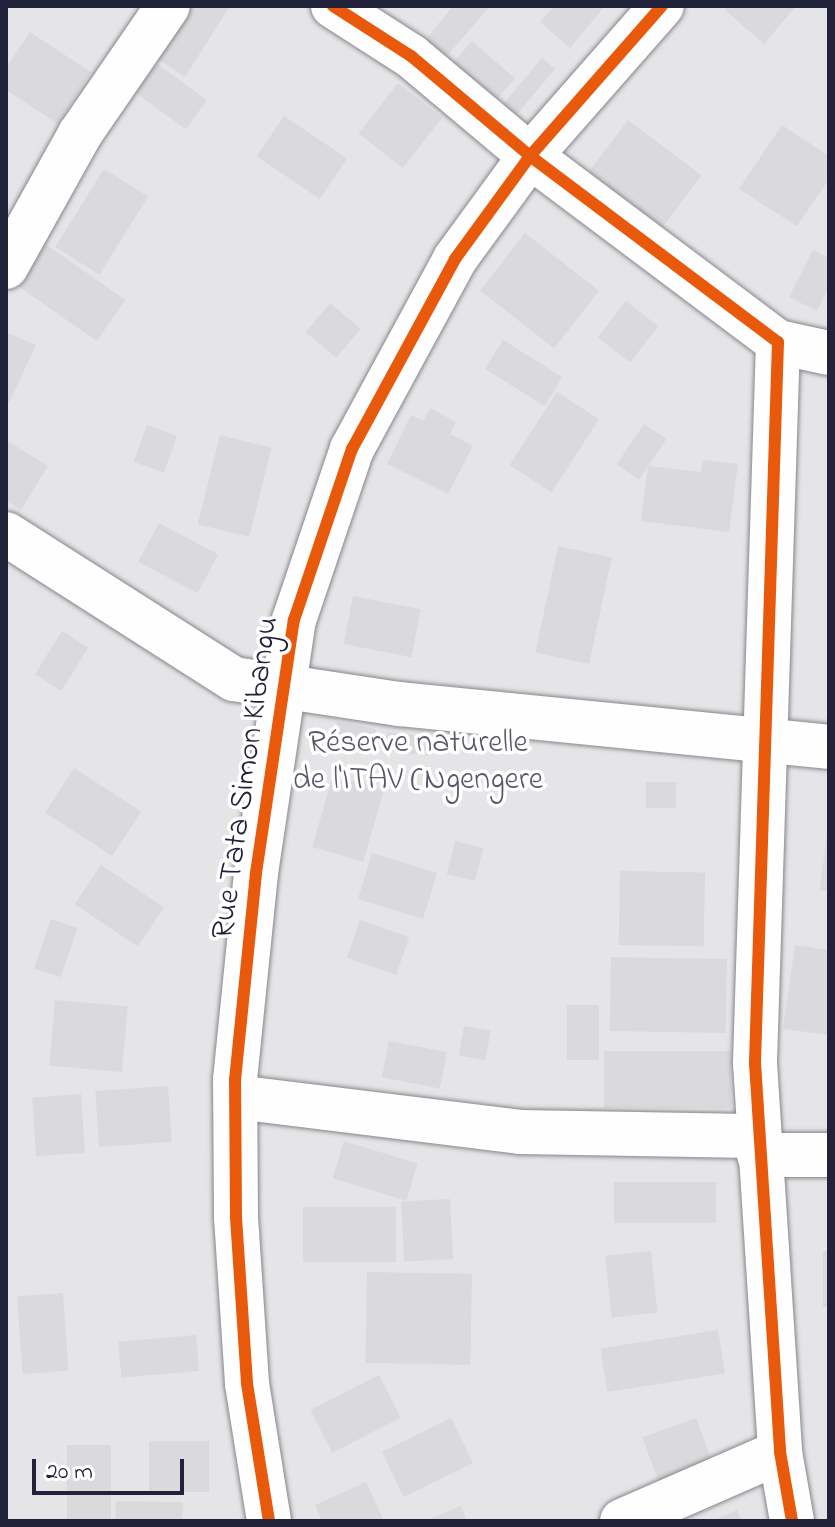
<!DOCTYPE html>
<meta charset="utf-8">
<style>
body{margin:0}
#map{position:relative;width:835px;height:1527px;overflow:hidden;background:#f6f6f7;font-family:"Indie Flower",sans-serif}
div>[style]{position:absolute}
[style*='--x']{left:calc(var(--x)*1px);top:calc(var(--y)*1px);width:calc(var(--w)*1px);rotate:calc(var(--a)*1deg)}
.built>*{inset:0;background:#e5e5e8;transform-origin:0 0}
.building>*{inset:0;background:#dadadd;transform-origin:0 0}
.roads{filter:drop-shadow(0 0 2px #86868b) drop-shadow(0 0 2px #86868b)}
.minor>*{height:44px;margin:-22px;padding:0 22px;transform-origin:22px;border-radius:22px;background:#fefefe}
.cycleway>*{height:12px;margin:-6px;padding:0 6px;transform-origin:6px;border-radius:6px;background:#e8590c}
span{translate:-50% -50%;white-space:nowrap;text-align:center;line-height:1.15;-webkit-text-stroke:7px #fff;paint-order:stroke}
.park-label{font-size:32px;color:#58586b}
.street-label{font-size:32px;color:#22223b}
.frame{position:absolute;inset:0;border:8px solid #22223b;pointer-events:none}
.scale{position:absolute;left:32px;top:1459px;width:152px;height:36px;box-sizing:border-box;border:4px solid #22223b;border-top:0;padding-left:10px;font-size:24px;line-height:28px;white-space:nowrap;color:#22223b;-webkit-text-stroke:6px #fff;paint-order:stroke}
</style>
<div id="map">
<div class="built">
<i style="left:6px;top:6px;width:823px;height:1515px"></i>
</div>
<div class="building">
<i style="clip-path:polygon(192px 6px,230px 6px,185px 77px,158px 59px)"></i>
<i style="clip-path:polygon(453px 6px,490px 6px,447px 56px,426px 39px)"></i>
<i style="clip-path:polygon(554px 6px,605px 6px,570px 48px,540px 22px)"></i>
<i style="clip-path:polygon(728px 6px,796px 6px,764px 44px,725px 10px)"></i>
<i style="clip-path:polygon(30px 32px,91px 72px,58px 124px,6px 90px,6px 68px)"></i>
<i style="left:472px;top:41px;width:57px;height:28px;rotate:41deg"></i>
<i style="left:542px;top:58px;width:17px;height:62px;rotate:40deg"></i>
<i style="left:156px;top:63px;width:63px;height:36px;rotate:36deg"></i>
<i style="left:398px;top:83px;width:56px;height:64px;rotate:38deg"></i>
<i style="left:284px;top:116px;width:76px;height:49px;rotate:34deg"></i>
<i style="left:628px;top:120px;width:92px;height:73px;rotate:37deg"></i>
<i style="clip-path:polygon(782px 125px,829px 156px,829px 179px,797px 226px,739px 189px)"></i>
<i style="left:104px;top:169px;width:52px;height:92px;rotate:32deg"></i>
<i style="left:525px;top:233px;width:94px;height:73px;rotate:38deg"></i>
<i style="left:41px;top:241px;width:103px;height:50px;rotate:35deg"></i>
<i style="clip-path:polygon(813px 250px,829px 258px,829px 287px,817px 311px,789px 297px)"></i>
<i style="left:626px;top:301px;width:41px;height:46px;rotate:38deg"></i>
<i style="left:330px;top:303px;width:40px;height:38px;rotate:40deg"></i>
<i style="clip-path:polygon(6px 332px,36px 345px,9px 403px,6px 401px)"></i>
<i style="left:503px;top:340px;width:70px;height:34px;rotate:32deg"></i>
<i style="left:557px;top:392px;width:50px;height:87px;rotate:33deg"></i>
<i style="clip-path:polygon(430px 408px,456px 422px,450px 434px,473px 446px,448px 494px,387px 464px,411px 415px,423px 421px)"></i>
<i style="left:644px;top:424px;width:27px;height:49px;rotate:34deg"></i>
<i style="left:147px;top:425px;width:32px;height:39px;rotate:20deg"></i>
<i style="left:220px;top:435px;width:53px;height:92px;rotate:14deg"></i>
<i style="clip-path:polygon(6px 440px,48px 466px,21px 510px,6px 501px)"></i>
<i style="clip-path:polygon(703px 460px,738px 464px,729px 532px,641px 521px,648px 466px,701px 472px)"></i>
<i style="left:159px;top:523px;width:67px;height:44px;rotate:28deg"></i>
<i style="left:558px;top:546px;width:55px;height:109px;rotate:12deg"></i>
<i style="left:353px;top:596px;width:69px;height:49px;rotate:11deg"></i>
<i style="left:62px;top:631px;width:31px;height:51px;rotate:32deg"></i>
<i style="left:337px;top:721px;width:40px;height:22px;rotate:12deg"></i>
<i style="left:387px;top:732px;width:44px;height:19px;rotate:6deg"></i>
<i style="left:74px;top:768px;width:80px;height:53px;rotate:33deg"></i>
<i style="left:333px;top:775px;width:53px;height:75px;rotate:16deg"></i>
<i style="left:646px;top:782px;width:30px;height:26px"></i>
<i style="clip-path:polygon(827px 832px,829px 832px,829px 891px,820px 890px)"></i>
<i style="left:455px;top:841px;width:29px;height:34px;rotate:14deg"></i>
<i style="left:372px;top:853px;width:68px;height:48px;rotate:17deg"></i>
<i style="left:101px;top:865px;width:76px;height:47px;rotate:34deg"></i>
<i style="left:620px;top:871px;width:85px;height:74px;rotate:1deg"></i>
<i style="left:51px;top:919px;width:28px;height:52px;rotate:19deg"></i>
<i style="left:360px;top:920px;width:52px;height:40px;rotate:19deg"></i>
<i style="clip-path:polygon(795px 945px,829px 950px,829px 1035px,783px 1029px)"></i>
<i style="left:611px;top:957px;width:116px;height:74px;rotate:1deg"></i>
<i style="left:55px;top:1000px;width:73px;height:66px;rotate:5deg"></i>
<i style="left:567px;top:1005px;width:32px;height:55px"></i>
<i style="left:464px;top:1026px;width:27px;height:30px;rotate:10deg"></i>
<i style="left:389px;top:1041px;width:59px;height:37px;rotate:11deg"></i>
<i style="left:604px;top:1051px;width:127px;height:57px"></i>
<i style="left:168px;top:1086px;width:56px;height:73px;rotate:86deg"></i>
<i style="left:81px;top:1094px;width:59px;height:49px;rotate:86deg"></i>
<i style="left:344px;top:1141px;width:77px;height:39px;rotate:17deg"></i>
<i style="left:716px;top:1182px;width:41px;height:102px;rotate:90deg"></i>
<i style="left:450px;top:1199px;width:60px;height:49px;rotate:87deg"></i>
<i style="left:396px;top:1207px;width:55px;height:93px;rotate:90deg"></i>
<i style="left:651px;top:1251px;width:62px;height:46px;rotate:84deg"></i>
<i style="left:823px;top:1251px;width:6px;height:56px"></i>
<i style="left:367px;top:1272px;width:105px;height:91px;rotate:1deg"></i>
<i style="left:63px;top:1293px;width:78px;height:46px;rotate:86deg"></i>
<i style="left:718px;top:1330px;width:44px;height:119px;rotate:81deg"></i>
<i style="left:196px;top:1335px;width:36px;height:78px;rotate:85deg"></i>
<i style="left:379px;top:1375px;width:48px;height:77px;rotate:63deg"></i>
<i style="left:451px;top:1418px;width:50px;height:77px;rotate:64deg"></i>
<i style="left:696px;top:1418px;width:52px;height:57px;rotate:70deg"></i>
<i style="left:149px;top:1441px;width:60px;height:51px"></i>
<i style="left:111px;top:1445px;width:76px;height:44px;rotate:90deg"></i>
<i style="clip-path:polygon(366px 1482px,384px 1521px,322px 1521px,315px 1505px)"></i>
<i style="clip-path:polygon(116px 1501px,183px 1502px,182px 1518px,196px 1521px,115px 1521px)"></i>
<i style="clip-path:polygon(461px 1506px,467px 1521px,425px 1521px)"></i>
<i style="clip-path:polygon(737px 1510px,742px 1521px,712px 1521px)"></i>
</div>
<div class="roads">
<div class="minor">
<i style="--x:333;--y:6;--w:93;--a:32.7"></i>
<i style="--x:411;--y:56;--w:155;--a:40"></i>
<i style="--x:530;--y:156;--w:310;--a:36.9"></i>
<i style="--x:778;--y:342;--w:721;--a:91.83"></i>
<i style="--x:755;--y:1063;--w:390;--a:86.3"></i>
<i style="--x:780;--y:1452;--w:70;--a:80.1"></i>
<i style="--x:6;--y:267;--w:152;--a:-60.9"></i>
<i style="--x:80;--y:134;--w:155;--a:-55.5"></i>
<i style="--x:778;--y:342;--w:52;--a:12.2"></i>
<i style="--x:6;--y:534;--w:270;--a:32.5"></i>
<i style="--x:234;--y:679;--w:168;--a:8.6"></i>
<i style="--x:400;--y:704;--w:431;--a:5.7"></i>
<i style="--x:236;--y:1097;--w:286;--a:7"></i>
<i style="--x:520;--y:1132;--w:238;--a:1"></i>
<i style="--x:759;--y:1155;--w:70;--a:0"></i>
<i style="--x:269;--y:1521;--w:140;--a:-99.1"></i>
<i style="--x:247;--y:1383;--w:166;--a:-93.8"></i>
<i style="--x:236;--y:1217;--w:137;--a:-90.4"></i>
<i style="--x:235;--y:1080;--w:208;--a:-84.2"></i>
<i style="--x:256;--y:873;--w:256;--a:-81.5"></i>
<i style="--x:294;--y:620;--w:181;--a:-71.3"></i>
<i style="--x:352;--y:449;--w:216;--a:-61.5"></i>
<i style="--x:455;--y:259;--w:127;--a:-53.9"></i>
<i style="--x:530;--y:156;--w:200;--a:-48.7"></i>
<i style="--x:622;--y:1521;--w:172;--a:-23.6"></i>
</div>
</div>
<div class="cycleway">
<i style="--x:333;--y:6;--w:93;--a:32.7"></i>
<i style="--x:411;--y:56;--w:155;--a:40"></i>
<i style="--x:530;--y:156;--w:310;--a:36.9"></i>
<i style="--x:778;--y:342;--w:721;--a:91.83"></i>
<i style="--x:755;--y:1063;--w:390;--a:86.3"></i>
<i style="--x:780;--y:1452;--w:70;--a:80.1"></i>
<i style="--x:269;--y:1521;--w:140;--a:-99.1"></i>
<i style="--x:247;--y:1383;--w:166;--a:-93.8"></i>
<i style="--x:236;--y:1217;--w:137;--a:-90.4"></i>
<i style="--x:235;--y:1080;--w:208;--a:-84.2"></i>
<i style="--x:256;--y:873;--w:256;--a:-81.5"></i>
<i style="--x:294;--y:620;--w:181;--a:-71.3"></i>
<i style="--x:352;--y:449;--w:216;--a:-61.5"></i>
<i style="--x:455;--y:259;--w:127;--a:-53.9"></i>
<i style="--x:530;--y:156;--w:200;--a:-48.7"></i>
</div>
<div class="park-label">
<span style="left:418px;top:763px">Réserve naturelle<br>de l'ITAV (Ngengere</span>
</div>
<div class="street-label">
<span style="left:247px;top:778px;rotate:-82deg">Rue Tata Simon Kibangu</span>
</div>
<div class="frame"></div>
<div class="scale">20 m</div>
</div>
